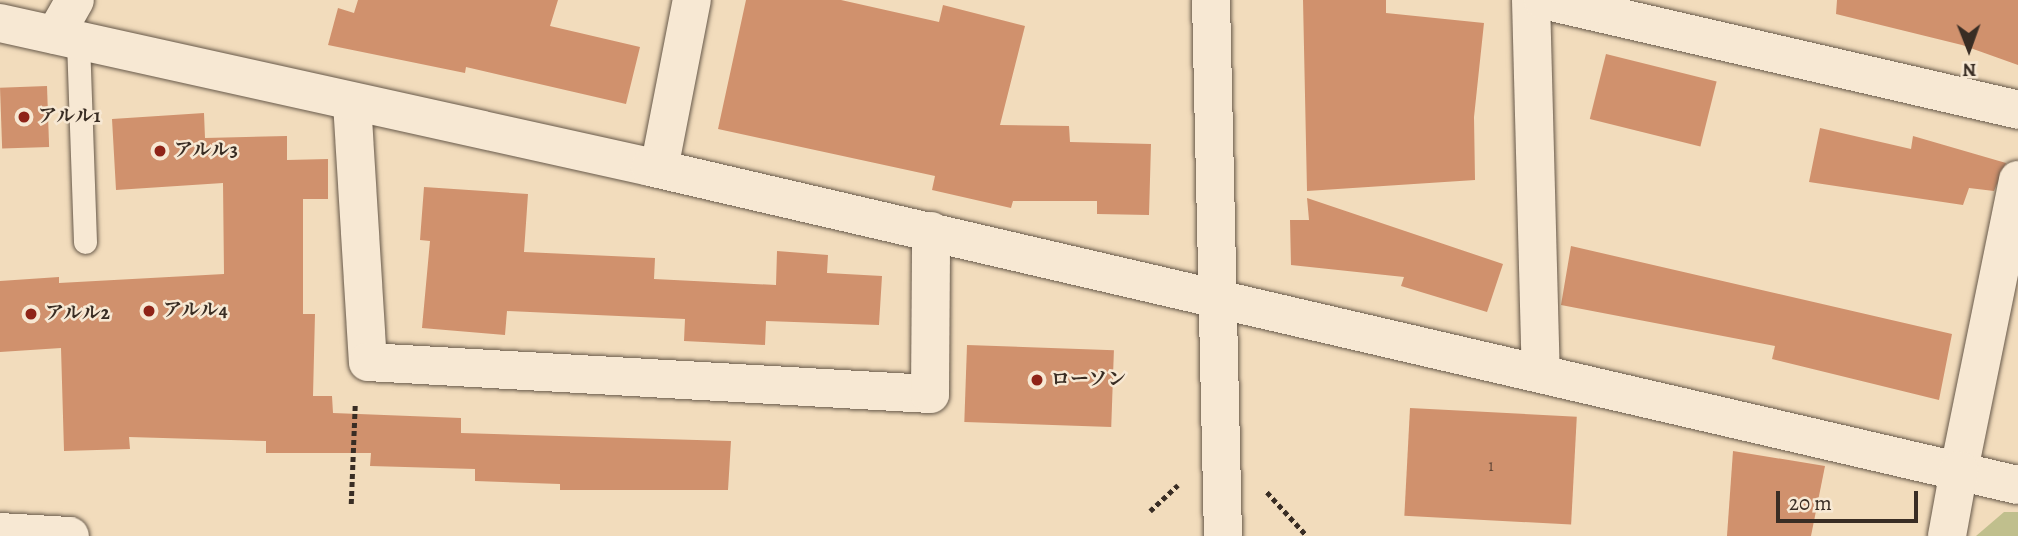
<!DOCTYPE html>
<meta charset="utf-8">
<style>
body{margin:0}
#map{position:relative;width:2018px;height:536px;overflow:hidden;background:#f2dcbc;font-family:Alegreya,"Noto Serif JP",serif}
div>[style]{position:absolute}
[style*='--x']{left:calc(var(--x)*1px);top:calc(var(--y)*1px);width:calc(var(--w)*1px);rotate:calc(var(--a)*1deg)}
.green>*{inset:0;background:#c0bf8d}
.building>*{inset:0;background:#d0916d;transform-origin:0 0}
.path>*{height:4.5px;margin-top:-2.25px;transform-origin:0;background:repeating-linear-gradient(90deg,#392d24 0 5px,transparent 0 8.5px)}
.roads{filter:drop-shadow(0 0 2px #67594a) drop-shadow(0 0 2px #67594a)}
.service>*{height:23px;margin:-11.5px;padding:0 11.5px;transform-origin:11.5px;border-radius:11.5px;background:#f7e8d3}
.minor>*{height:38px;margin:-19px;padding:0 19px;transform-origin:19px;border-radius:19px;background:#f7e8d3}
.tertiary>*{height:38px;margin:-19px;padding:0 19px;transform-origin:19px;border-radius:19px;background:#f7e8d3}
.dots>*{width:19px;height:19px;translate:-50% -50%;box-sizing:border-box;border:4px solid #f7e8d3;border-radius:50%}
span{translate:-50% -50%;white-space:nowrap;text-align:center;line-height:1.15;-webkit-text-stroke:5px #f7e8d3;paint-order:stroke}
.number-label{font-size:16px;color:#5f4636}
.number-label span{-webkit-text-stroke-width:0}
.poi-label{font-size:19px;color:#392d24;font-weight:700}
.left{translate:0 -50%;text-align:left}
.north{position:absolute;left:1934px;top:14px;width:70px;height:70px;-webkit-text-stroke:5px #f7e8d3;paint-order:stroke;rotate:179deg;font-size:19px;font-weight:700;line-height:28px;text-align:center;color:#392d24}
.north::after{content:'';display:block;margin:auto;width:24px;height:32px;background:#392d24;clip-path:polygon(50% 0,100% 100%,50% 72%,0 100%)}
.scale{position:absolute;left:1776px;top:491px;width:142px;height:32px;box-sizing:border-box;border:4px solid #392d24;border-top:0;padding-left:9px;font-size:21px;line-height:24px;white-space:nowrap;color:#392d24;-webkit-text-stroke:5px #f7e8d3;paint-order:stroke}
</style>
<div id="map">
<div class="green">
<i style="clip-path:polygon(2004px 512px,2018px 512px,2018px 536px,1976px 536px)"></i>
</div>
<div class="building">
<i style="clip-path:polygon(358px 0,558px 0,550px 26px,640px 47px,626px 104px,466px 67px,465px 73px,328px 45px,338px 8px,354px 13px)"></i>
<i style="clip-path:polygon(746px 0,841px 0,939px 22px,943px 5px,1025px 26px,1000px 125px,1069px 126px,1070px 142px,1151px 144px,1149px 215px,1097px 214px,1097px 201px,1013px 201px,1011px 208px,932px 190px,935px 176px,718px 129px)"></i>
<i style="clip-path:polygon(1303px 0,1386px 0,1386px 13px,1484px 23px,1474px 117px,1475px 180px,1307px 191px)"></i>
<i style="clip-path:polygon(1837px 0,2018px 0,2018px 65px,1962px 45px,1836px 14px)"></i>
<i style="left:1606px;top:54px;width:114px;height:67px;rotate:14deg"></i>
<i style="left:47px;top:86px;width:61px;height:47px;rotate:88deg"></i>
<i style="clip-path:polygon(204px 113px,205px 138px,287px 136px,287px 160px,328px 159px,328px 199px,303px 199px,303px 314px,315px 314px,313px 396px,332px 396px,333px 413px,461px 418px,461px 433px,731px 441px,728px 490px,560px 490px,560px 484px,475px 481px,475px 469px,370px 466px,371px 453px,266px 453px,266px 441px,129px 437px,130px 449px,64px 451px,61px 348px,0 352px,0 281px,59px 277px,59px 283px,224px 274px,223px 183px,116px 190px,112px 119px)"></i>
<i style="clip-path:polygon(1820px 128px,1911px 149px,1913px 136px,2006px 163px,1994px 191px,1969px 188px,1963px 205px,1809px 182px)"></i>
<i style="clip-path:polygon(424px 187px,528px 194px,524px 252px,655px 258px,654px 279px,776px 285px,777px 251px,828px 255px,827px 273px,882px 276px,879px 325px,766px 321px,765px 345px,684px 341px,685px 319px,507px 311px,505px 335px,422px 328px,430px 241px,420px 240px)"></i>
<i style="clip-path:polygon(1307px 198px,1503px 264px,1487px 312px,1401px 286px,1404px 277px,1291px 265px,1290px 220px,1309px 220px)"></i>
<i style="clip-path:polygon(1571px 246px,1952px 334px,1939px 400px,1772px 359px,1775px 346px,1561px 305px)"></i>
<i style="left:967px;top:345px;width:147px;height:77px;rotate:2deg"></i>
<i style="left:1410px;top:408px;width:167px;height:108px;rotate:3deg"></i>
<i style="clip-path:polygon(1733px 451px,1825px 466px,1811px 536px,1727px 536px)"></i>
</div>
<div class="path">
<i style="--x:1267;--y:492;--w:59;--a:47.7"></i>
<i style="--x:351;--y:504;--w:101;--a:-87.7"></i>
<i style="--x:1150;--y:511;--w:38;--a:-43"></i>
</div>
<div class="roads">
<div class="service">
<i style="--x:78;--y:41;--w:201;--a:88"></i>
</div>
<div class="minor">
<i style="--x:1531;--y:0;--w:371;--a:88.5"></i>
<i style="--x:1543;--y:0;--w:488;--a:13"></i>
<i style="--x:55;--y:35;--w:40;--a:-60.3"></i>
<i style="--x:352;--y:102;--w:260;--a:86.5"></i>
<i style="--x:368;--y:362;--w:563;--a:3.26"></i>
<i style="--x:930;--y:394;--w:163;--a:-89.6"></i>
<i style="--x:659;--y:169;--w:172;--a:-79"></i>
<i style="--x:1959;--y:470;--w:296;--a:-78.5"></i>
</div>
<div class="tertiary">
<i style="--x:1211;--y:0;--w:536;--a:88.72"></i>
<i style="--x:0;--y:23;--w:666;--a:12.49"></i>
<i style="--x:650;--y:167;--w:1404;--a:13.09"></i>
<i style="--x:0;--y:532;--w:70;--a:3.3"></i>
<i style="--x:1947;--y:536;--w:67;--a:-79.7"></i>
</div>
</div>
<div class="dots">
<i style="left:24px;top:117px;background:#8f2418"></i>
<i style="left:160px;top:151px;background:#8f2418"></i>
<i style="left:149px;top:311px;background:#8f2418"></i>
<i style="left:31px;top:314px;background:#8f2418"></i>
<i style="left:1037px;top:380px;background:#8f2418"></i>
</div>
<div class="number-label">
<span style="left:1491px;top:466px">1</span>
</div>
<div class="poi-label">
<span class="left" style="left:38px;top:117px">アルル1</span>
<span class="left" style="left:174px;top:151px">アルル3</span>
<span class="left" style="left:163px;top:311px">アルル4</span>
<span class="left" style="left:45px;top:314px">アルル2</span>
<span class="left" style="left:1051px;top:380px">ローソン</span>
</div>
<div class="north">N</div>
<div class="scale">20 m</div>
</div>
